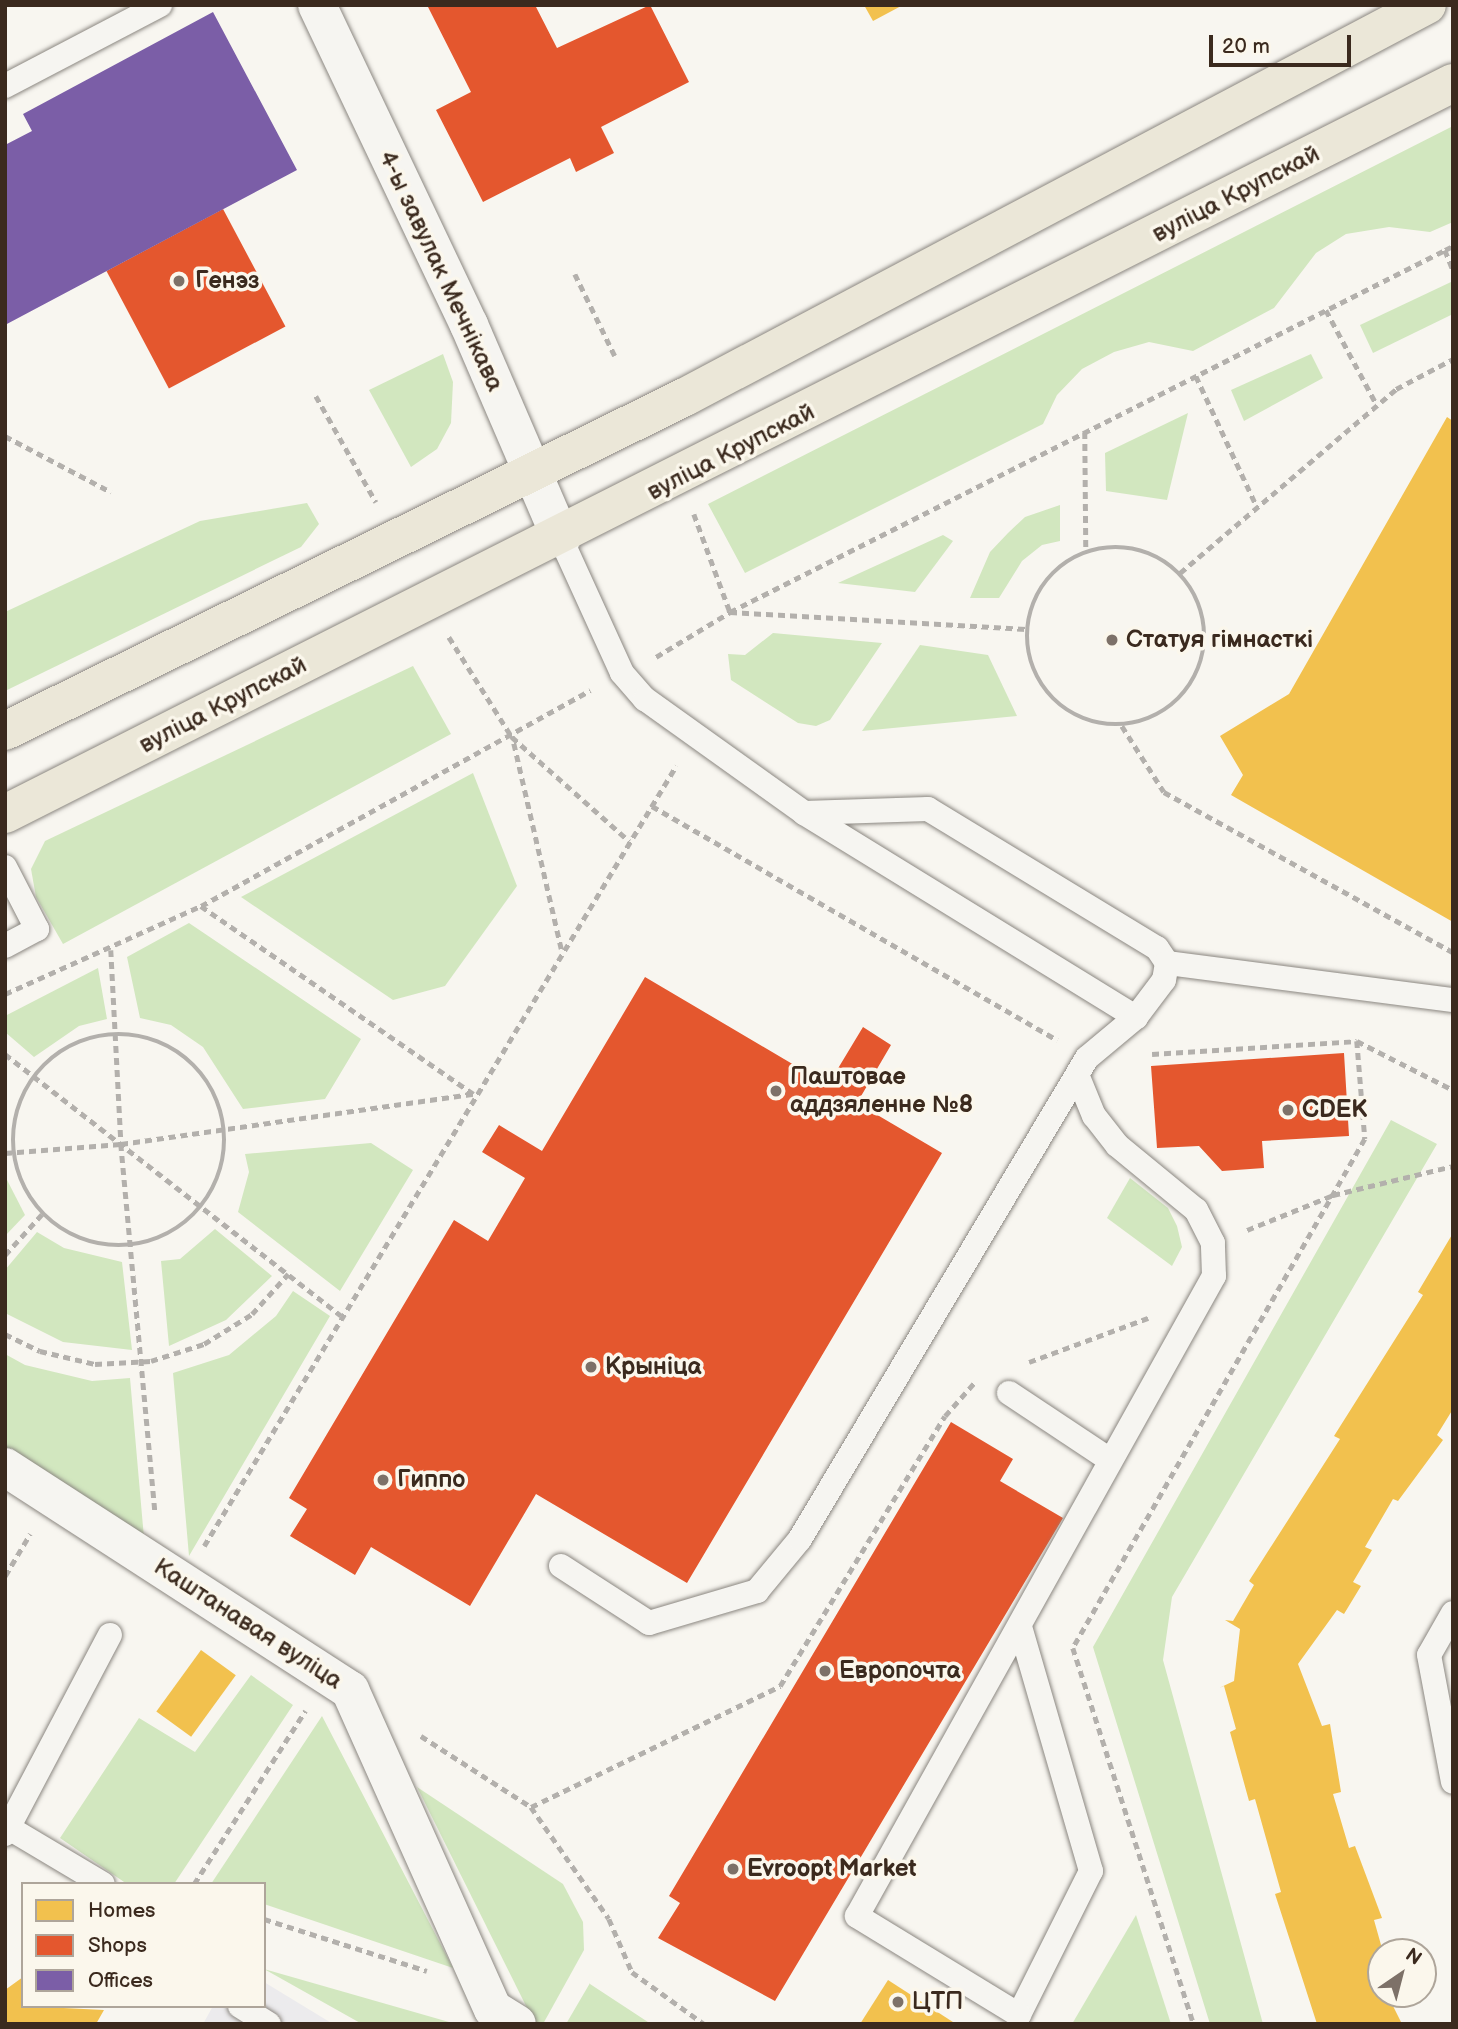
<!DOCTYPE html>
<meta charset="utf-8">
<style>
body{margin:0}
#map{position:relative;width:1458px;height:2029px;overflow:hidden;background:#f8f6f0;font-family:"Balsamiq Sans",sans-serif}
div>[style]{position:absolute}
[style*='--x']{left:calc(var(--x)*1px);top:calc(var(--y)*1px);width:calc(var(--w)*1px);rotate:calc(var(--a)*1deg)}
.built>*{inset:0;background:#ecebed}
.green>*{inset:0;background:#d2e7bf}
.homes>*{inset:0;background:#f2c14e;transform-origin:0 0}
.shops>*{inset:0;background:#e4572e;transform-origin:0 0}
.offices>*{inset:0;background:#7b5ea7}
.path>*{height:4.5px;margin-top:-2.25px;transform-origin:0;background:repeating-linear-gradient(90deg,#b3b0ac 0 7px,transparent 0 12px)}
.path>.ring{margin:-2.25px;padding:0;box-sizing:content-box;background:none;border:4.5px solid #b3b0ac;border-radius:50%}
.roads{filter:drop-shadow(0 0 2px #8b8781) drop-shadow(0 0 2px #8b8781)}
.lane>*{height:24px;margin:-12px;padding:0 12px;transform-origin:12px;border-radius:12px;background:#f6f5f1}
.street>*{height:38px;margin:-19px;padding:0 19px;transform-origin:19px;border-radius:19px;background:#f6f5f1}
.primary>*{height:38px;margin:-19px;padding:0 19px;transform-origin:19px;border-radius:19px;background:#ebe7d8}
.dots>*{width:19px;height:19px;translate:-50% -50%;box-sizing:border-box;border:4px solid #fbf7ec;border-radius:50%}
span{translate:-50% -50%;white-space:nowrap;text-align:center;line-height:1.15;-webkit-text-stroke:7px #fbf7ec;paint-order:stroke}
.street-label{font-size:24px;color:#3b2a1e}
.poi-label{font-size:24px;color:#3b2a1e;font-weight:700}
.left{translate:0 -50%;text-align:left}
.frame{position:absolute;inset:0;border:7px solid #3b2a1e;pointer-events:none}
.legend{position:absolute;left:21px;top:1882px;width:245px;height:126px;box-sizing:border-box;background:#fbf7ec;border:2px solid #aea59a;margin:0;padding:9px 12px;list-style:none;font-size:21px;color:#3b2a1e}
.legend li{display:flex;align-items:center;gap:14px;height:35px}
.legend b{width:35px;border:2px solid #aea59a}
.north{position:absolute;left:1367px;top:1938px;width:70px;height:70px;box-sizing:border-box;background:#fbf7ec;border:2px solid #aea59a;border-radius:50%;rotate:35deg;font-size:19px;font-weight:700;line-height:28px;text-align:center;color:#3b2a1e}
.north::after{content:'';display:block;margin:auto;width:24px;height:32px;background:#7d7168;clip-path:polygon(50% 0,100% 100%,50% 72%,0 100%)}
.scale{position:absolute;left:1209px;top:35px;width:142px;height:32px;box-sizing:border-box;border:4px solid #3b2a1e;border-top:0;padding-left:9px;font-size:21px;line-height:24px;white-space:nowrap;color:#3b2a1e;-webkit-text-stroke:5px #fbf7ec;paint-order:stroke}
</style>
<div id="map">
<div class="built">
<i style="clip-path:polygon(264px 1982px,333px 2024px,203px 2024px,213px 2006px,264px 2006px)"></i>
</div>
<div class="green">
<i style="clip-path:polygon(1453px 126px,1453px 222px,1430px 232px,1389px 227px,1346px 234px,1316px 253px,1274px 308px,1193px 351px,1149px 342px,1114px 352px,1082px 369px,1057px 395px,1043px 424px,745px 573px,708px 504px)"></i>
<i style="clip-path:polygon(1451px 282px,1453px 314px,1373px 353px,1360px 325px)"></i>
<i style="clip-path:polygon(443px 354px,453px 382px,451px 423px,437px 449px,411px 467px,369px 390px)"></i>
<i style="clip-path:polygon(1311px 354px,1323px 378px,1244px 421px,1231px 390px)"></i>
<i style="clip-path:polygon(1188px 413px,1167px 500px,1106px 491px,1105px 453px)"></i>
<i style="clip-path:polygon(307px 503px,319px 524px,301px 547px,5px 691px,5px 612px,200px 521px)"></i>
<i style="clip-path:polygon(1060px 505px,1060px 541px,1042px 545px,1022px 561px,999px 598px,970px 598px,990px 552px,1008px 533px,1025px 517px)"></i>
<i style="clip-path:polygon(943px 535px,953px 541px,915px 592px,838px 583px)"></i>
<i style="clip-path:polygon(773px 633px,882px 643px,830px 720px,816px 726px,798px 723px,731px 680px,728px 654px,745px 655px)"></i>
<i style="clip-path:polygon(920px 645px,988px 655px,1017px 716px,862px 731px)"></i>
<i style="clip-path:polygon(413px 666px,451px 734px,63px 944px,36px 897px,31px 869px,45px 841px)"></i>
<i style="clip-path:polygon(473px 773px,517px 886px,445px 986px,393px 1000px,241px 897px)"></i>
<i style="clip-path:polygon(189px 923px,361px 1039px,325px 1099px,243px 1109px,203px 1047px,171px 1025px,140px 1018px,127px 957px)"></i>
<i style="clip-path:polygon(98px 968px,107px 1019px,79px 1026px,34px 1057px,5px 1032px,5px 1016px)"></i>
<i style="clip-path:polygon(1391px 1120px,1437px 1144px,1172px 1597px,1163px 1660px,1263px 2024px,1210px 2024px,1093px 1647px)"></i>
<i style="clip-path:polygon(371px 1143px,413px 1170px,340px 1291px,238px 1212px,249px 1172px,245px 1154px)"></i>
<i style="clip-path:polygon(5px 1176px,25px 1215px,5px 1236px)"></i>
<i style="clip-path:polygon(1130px 1178px,1168px 1208px,1177px 1226px,1182px 1247px,1172px 1266px,1107px 1218px)"></i>
<i style="clip-path:polygon(215px 1229px,272px 1276px,226px 1320px,169px 1346px,161px 1261px,180px 1259px)"></i>
<i style="clip-path:polygon(37px 1232px,64px 1248px,122px 1262px,132px 1350px,63px 1342px,5px 1313px,5px 1270px)"></i>
<i style="clip-path:polygon(293px 1291px,330px 1316px,189px 1556px,173px 1373px,229px 1355px,276px 1316px)"></i>
<i style="clip-path:polygon(5px 1354px,25px 1365px,92px 1381px,130px 1378px,144px 1538px,5px 1451px)"></i>
<i style="clip-path:polygon(251px 1675px,293px 1705px,174px 1884px,127px 1884px,60px 1838px,139px 1718px,195px 1752px)"></i>
<i style="clip-path:polygon(322px 1716px,453px 1968px,264px 1904px,264px 1884px,211px 1884px)"></i>
<i style="clip-path:polygon(417px 1787px,563px 1884px,583px 1922px,584px 1950px,543px 2024px,535px 2024px)"></i>
<i style="clip-path:polygon(1136px 1915px,1171px 2024px,1072px 2024px)"></i>
<i style="clip-path:polygon(264px 1969px,456px 2024px,362px 2024px)"></i>
<i style="clip-path:polygon(590px 1983px,590px 1984px,651px 2024px,566px 2024px)"></i>
</div>
<div class="homes">
<i style="clip-path:polygon(864px 5px,903px 5px,873px 21px)"></i>
<i style="clip-path:polygon(1447px 417px,1453px 421px,1453px 922px,1231px 795px,1243px 775px,1220px 736px,1289px 694px)"></i>
<i style="clip-path:polygon(1453px 1233px,1453px 1409px,1437px 1435px,1443px 1440px,1398px 1501px,1393px 1499px,1365px 1547px,1372px 1550px,1353px 1582px,1361px 1586px,1344px 1614px,1337px 1610px,1298px 1664px,1322px 1726px,1330px 1724px,1341px 1792px,1333px 1794px,1349px 1848px,1355px 1846px,1382px 1918px,1374px 1920px,1383px 1952px,1375px 1953px,1381px 1994px,1387px 1994px,1402px 2024px,1317px 2024px,1275px 1894px,1281px 1892px,1255px 1799px,1249px 1801px,1230px 1732px,1236px 1729px,1224px 1686px,1219px 1688px,1234px 1681px,1240px 1629px,1225px 1620px,1233px 1621px,1254px 1585px,1249px 1581px,1340px 1439px,1334px 1436px,1423px 1295px,1418px 1292px)"></i>
<i style="left:201px;top:1650px;width:43px;height:76px;rotate:36deg"></i>
<i style="clip-path:polygon(23px 1977px,23px 2006px,104px 2010px,96px 2024px,5px 2024px,5px 1990px)"></i>
<i style="clip-path:polygon(888px 1980px,956px 2024px,860px 2024px)"></i>
</div>
<div class="shops">
<i style="clip-path:polygon(427px 5px,535px 5px,557px 48px,650px 5px,689px 82px,601px 127px,614px 153px,576px 172px,570px 158px,483px 202px,436px 110px,471px 92px)"></i>
<i style="left:223px;top:209px;width:133px;height:132px;rotate:62deg"></i>
<i style="clip-path:polygon(645px 977px,828px 1085px,863px 1027px,891px 1045px,857px 1103px,942px 1153px,687px 1583px,536px 1494px,470px 1606px,371px 1547px,355px 1575px,290px 1536px,307px 1509px,289px 1498px,454px 1220px,488px 1241px,525px 1178px,482px 1152px,499px 1125px,542px 1151px)"></i>
<i style="clip-path:polygon(1344px 1053px,1349px 1136px,1262px 1141px,1264px 1168px,1222px 1171px,1199px 1146px,1157px 1148px,1151px 1066px)"></i>
<i style="clip-path:polygon(951px 1422px,1013px 1459px,1000px 1481px,1063px 1518px,775px 2001px,658px 1938px,680px 1903px,669px 1896px)"></i>
</div>
<div class="offices">
<i style="clip-path:polygon(213px 12px,297px 170px,5px 325px,5px 145px,32px 131px,23px 114px)"></i>
</div>
<div class="path">
<i style="--x:1445;--y:250;--w:9;--a:-27"></i>
<i style="--x:575;--y:274;--w:91;--a:64"></i>
<i style="--x:1326;--y:310;--w:108;--a:61.8"></i>
<i style="--x:1196;--y:376;--w:145;--a:65"></i>
<i style="--x:316;--y:396;--w:122;--a:60.5"></i>
<i style="--x:1085;--y:432;--w:120;--a:89.5"></i>
<i style="--x:5;--y:436;--w:120;--a:27.8"></i>
<i style="--x:694;--y:514;--w:104;--a:69.8"></i>
<i style="--x:730;--y:612;--w:297;--a:3.3"></i>
<i class="ring" style="left:1027px;top:547px;width:173.5px;height:173.5px"></i>
<i style="--x:1180;--y:573;--w:284;--a:-40.4"></i>
<i style="--x:1396;--y:389;--w:64;--a:-27.8"></i>
<i style="--x:449;--y:637;--w:118;--a:57.8"></i>
<i style="--x:656;--y:657;--w:87;--a:-31.3"></i>
<i style="--x:730;--y:612;--w:801;--a:-26.85"></i>
<i style="--x:1445;--y:250;--w:22;--a:68"></i>
<i style="--x:1122;--y:726;--w:78;--a:57.5"></i>
<i style="--x:1164;--y:792;--w:330;--a:29"></i>
<i style="--x:652;--y:806;--w:468;--a:30"></i>
<i style="--x:201;--y:906;--w:331;--a:34.6"></i>
<i style="--x:561;--y:949;--w:218;--a:-103"></i>
<i style="--x:512;--y:737;--w:157;--a:41.6"></i>
<i style="--x:111;--y:950;--w:194;--a:87"></i>
<i style="--x:121;--y:1144;--w:369;--a:84.7"></i>
<i style="--x:5;--y:994;--w:215;--a:-24.2"></i>
<i style="--x:201;--y:906;--w:445;--a:-29"></i>
<i class="ring" style="left:13px;top:1034px;width:207.5px;height:207.5px"></i>
<i style="--x:1357;--y:1041;--w:108;--a:27"></i>
<i style="--x:5;--y:1054;--w:426;--a:37.9"></i>
<i style="--x:1152;--y:1054;--w:205;--a:-3.6"></i>
<i style="--x:1357;--y:1041;--w:98;--a:85.3"></i>
<i style="--x:1365;--y:1139;--w:587;--a:119.84"></i>
<i style="--x:1073;--y:1648;--w:395;--a:72.2"></i>
<i style="--x:5;--y:1153;--w:116;--a:-4.4"></i>
<i style="--x:121;--y:1144;--w:356;--a:-8.1"></i>
<i style="--x:1247;--y:1230;--w:93;--a:-22.1"></i>
<i style="--x:1333;--y:1195;--w:123;--a:-13.6"></i>
<i style="--x:5;--y:1255;--w:55;--a:-47.9"></i>
<i style="--x:5;--y:1334;--w:39;--a:26"></i>
<i style="--x:40;--y:1351;--w:57;--a:13.3"></i>
<i style="--x:95;--y:1364;--w:56;--a:-3.1"></i>
<i style="--x:151;--y:1361;--w:56;--a:-17.8"></i>
<i style="--x:204;--y:1344;--w:57;--a:-32"></i>
<i style="--x:252;--y:1314;--w:54;--a:-48"></i>
<i style="--x:1029;--y:1362;--w:127;--a:-20.3"></i>
<i style="--x:204;--y:1546;--w:912;--a:-58.82"></i>
<i style="--x:5;--y:1576;--w:49;--a:-59.2"></i>
<i style="--x:421;--y:1736;--w:131;--a:32.8"></i>
<i style="--x:531;--y:1807;--w:136;--a:55.1"></i>
<i style="--x:609;--y:1919;--w:58;--a:66.5"></i>
<i style="--x:632;--y:1972;--w:89;--a:35.8"></i>
<i style="--x:531;--y:1807;--w:277;--a:-25.9"></i>
<i style="--x:780;--y:1686;--w:316;--a:-58.6"></i>
<i style="--x:945;--y:1416;--w:44;--a:-48.7"></i>
<i style="--x:194;--y:1884;--w:206;--a:-57.3"></i>
<i style="--x:264;--y:1919;--w:171;--a:17.7"></i>
</div>
<div class="roads">
<div class="lane">
<i style="--x:5;--y:86;--w:175;--a:-27.6"></i>
<i style="--x:561;--y:539;--w:147;--a:65.5"></i>
<i style="--x:622;--y:673;--w:35;--a:49"></i>
<i style="--x:645;--y:699;--w:196;--a:35.6"></i>
<i style="--x:804;--y:813;--w:390;--a:31.6"></i>
<i style="--x:804;--y:813;--w:124;--a:-1.8"></i>
<i style="--x:928;--y:809;--w:268;--a:31.3"></i>
<i style="--x:1157;--y:948;--w:18;--a:56"></i>
<i style="--x:1167;--y:963;--w:288;--a:7.4"></i>
<i style="--x:5;--y:867;--w:70;--a:62.7"></i>
<i style="--x:37;--y:929;--w:36;--a:152"></i>
<i style="--x:1009;--y:1393;--w:121;--a:33.6"></i>
<i style="--x:561;--y:1566;--w:105;--a:32.9"></i>
<i style="--x:649;--y:1623;--w:113;--a:-16.5"></i>
<i style="--x:757;--y:1591;--w:67;--a:-50.4"></i>
<i style="--x:800;--y:1539;--w:560;--a:-59.18"></i>
<i style="--x:1087;--y:1058;--w:64;--a:-39.9"></i>
<i style="--x:1136;--y:1017;--w:46;--a:-52.9"></i>
<i style="--x:1164;--y:980;--w:17;--a:-80"></i>
<i style="--x:1453;--y:1613;--w:48;--a:119.7"></i>
<i style="--x:1429;--y:1655;--w:129;--a:79.3"></i>
<i style="--x:1021;--y:1630;--w:251;--a:73.8"></i>
<i style="--x:1091;--y:1871;--w:161;--a:116.6"></i>
<i style="--x:1019;--y:2015;--w:190;--a:-148.6"></i>
<i style="--x:857;--y:1916;--w:733;--a:-60.85"></i>
<i style="--x:1214;--y:1276;--w:33;--a:-92"></i>
<i style="--x:1213;--y:1243;--w:37;--a:-117"></i>
<i style="--x:1196;--y:1210;--w:102;--a:-140.6"></i>
<i style="--x:1117;--y:1145;--w:37;--a:-128"></i>
<i style="--x:1094;--y:1116;--w:42;--a:-112.3"></i>
<i style="--x:9;--y:1828;--w:109;--a:30.8"></i>
<i style="--x:5;--y:1834;--w:225;--a:-62.2"></i>
<i style="--x:240;--y:2006;--w:34;--a:32"></i>
</div>
<div class="street">
<i style="--x:317;--y:5;--w:354;--a:64.6"></i>
<i style="--x:469;--y:325;--w:233;--a:66.7"></i>
<i style="--x:5;--y:1467;--w:411;--a:32.9"></i>
<i style="--x:350;--y:1690;--w:350;--a:65.9"></i>
<i style="--x:493;--y:2009;--w:28;--a:32"></i>
</div>
<div class="primary">
<i style="--x:5;--y:731;--w:758;--a:-26.16"></i>
<i style="--x:685;--y:397;--w:839;--a:-27.85"></i>
<i style="--x:5;--y:814;--w:1622;--a:-26.79"></i>
</div>
</div>
<div class="dots">
<i style="left:179px;top:281px;background:#7d7168"></i>
<i style="left:1112px;top:640px;background:#7d7168"></i>
<i style="left:776px;top:1091px;background:#7d7168"></i>
<i style="left:1288px;top:1110px;background:#7d7168"></i>
<i style="left:591px;top:1367px;background:#7d7168"></i>
<i style="left:383px;top:1480px;background:#7d7168"></i>
<i style="left:825px;top:1671px;background:#7d7168"></i>
<i style="left:733px;top:1869px;background:#7d7168"></i>
<i style="left:898px;top:2002px;background:#7d7168"></i>
</div>
<div class="street-label">
<span style="left:1236px;top:194px;rotate:-27deg">вуліца Крупскай</span>
<span style="left:441px;top:271px;rotate:65deg">4-ы завулак Мечнікава</span>
<span style="left:731px;top:452px;rotate:-27deg">вуліца Крупскай</span>
<span style="left:223px;top:705px;rotate:-27deg">вуліца Крупскай</span>
<span style="left:248px;top:1624px;rotate:33deg">Каштанавая вуліца</span>
</div>
<div class="poi-label">
<span class="left" style="left:195px;top:281px">Генэз</span>
<span class="left" style="left:1126px;top:640px">Статуя гімнасткі</span>
<span class="left" style="left:790px;top:1091px">Паштовае<br>аддзяленне №8</span>
<span class="left" style="left:1302px;top:1110px">CDEK</span>
<span class="left" style="left:605px;top:1367px">Крыніца</span>
<span class="left" style="left:397px;top:1480px">Гиппо</span>
<span class="left" style="left:839px;top:1671px">Европочта</span>
<span class="left" style="left:747px;top:1869px">Evroopt Market</span>
<span class="left" style="left:912px;top:2002px">ЦТП</span>
</div>
<div class="frame"></div>
<ul class="legend">
<li><b style="height:19px;background:#f2c14e"></b>Homes</li>
<li><b style="height:19px;background:#e4572e"></b>Shops</li>
<li><b style="height:19px;background:#7b5ea7"></b>Offices</li>
</ul>
<div class="north">N</div>
<div class="scale">20 m</div>
</div>
